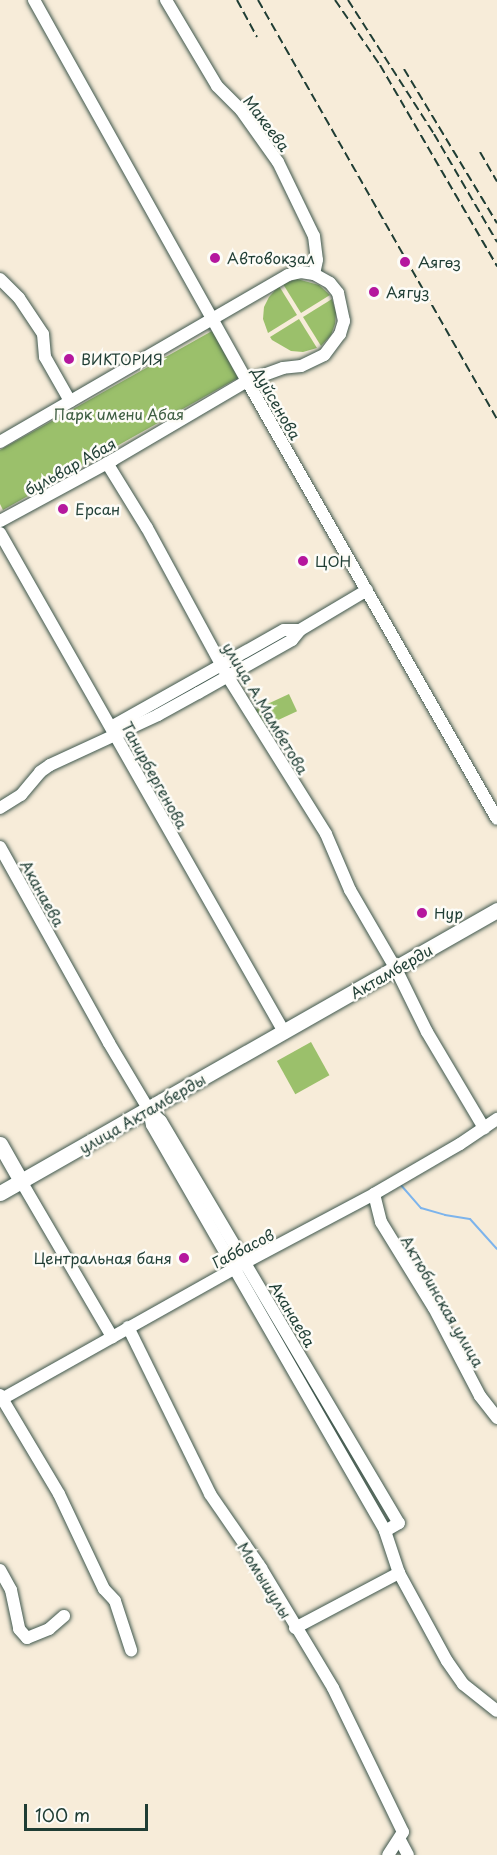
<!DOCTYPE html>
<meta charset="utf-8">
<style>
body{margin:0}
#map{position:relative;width:497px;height:1855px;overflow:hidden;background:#f7ecd9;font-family:"Playpen Sans",sans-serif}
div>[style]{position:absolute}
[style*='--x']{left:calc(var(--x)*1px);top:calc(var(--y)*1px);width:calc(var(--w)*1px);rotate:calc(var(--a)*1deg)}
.green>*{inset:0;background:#9bc06b;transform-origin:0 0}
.stream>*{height:2px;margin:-1px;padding:0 1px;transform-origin:1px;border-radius:1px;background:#7db4ec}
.roads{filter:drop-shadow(0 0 2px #3f574d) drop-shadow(0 0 2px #3f574d)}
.minor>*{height:12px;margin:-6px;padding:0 6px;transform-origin:6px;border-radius:6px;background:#fff}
.major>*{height:15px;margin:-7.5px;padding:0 7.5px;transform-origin:7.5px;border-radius:7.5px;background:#fff}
.rail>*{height:2px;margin-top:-1px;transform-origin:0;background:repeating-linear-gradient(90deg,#1f3d34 0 9px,transparent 0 13.5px)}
.dots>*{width:16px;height:16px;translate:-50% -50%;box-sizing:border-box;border:3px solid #fdfcf7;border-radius:50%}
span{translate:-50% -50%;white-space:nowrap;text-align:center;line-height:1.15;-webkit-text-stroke:5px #fdfcf7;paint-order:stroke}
.street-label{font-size:15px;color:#1f3d34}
.poi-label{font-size:15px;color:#1f3d34}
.left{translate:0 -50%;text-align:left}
.right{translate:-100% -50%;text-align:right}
.park-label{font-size:15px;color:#3e5e42}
.scale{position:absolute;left:24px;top:1804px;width:124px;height:27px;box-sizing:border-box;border:3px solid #1f3d34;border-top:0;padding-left:8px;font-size:18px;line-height:21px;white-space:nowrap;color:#1f3d34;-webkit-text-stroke:4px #fdfcf7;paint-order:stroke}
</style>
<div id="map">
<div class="green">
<i style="clip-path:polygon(297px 279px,319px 285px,330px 295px,301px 313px,283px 284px)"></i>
<i style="clip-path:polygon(279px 286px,297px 315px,268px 333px,263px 319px,264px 307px,269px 297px)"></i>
<i style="clip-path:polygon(332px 299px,336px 313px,335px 324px,331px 335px,321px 346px,303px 317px)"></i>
<i style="clip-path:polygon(299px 319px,317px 348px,303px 352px,291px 351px,272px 340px,270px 337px)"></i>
<i style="clip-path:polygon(212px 331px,238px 378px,3px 510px,0 504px,0 450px)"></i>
<i style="left:289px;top:694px;width:19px;height:38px;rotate:65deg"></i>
<i style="left:311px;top:1042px;width:38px;height:39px;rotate:61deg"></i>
</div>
<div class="stream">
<i style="--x:400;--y:1184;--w:32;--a:49"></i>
<i style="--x:421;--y:1208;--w:25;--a:16"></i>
<i style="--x:445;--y:1215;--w:25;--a:9"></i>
<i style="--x:470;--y:1219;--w:40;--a:48"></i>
</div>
<div class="roads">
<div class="minor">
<i style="--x:34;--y:0;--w:436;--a:60.8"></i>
<i style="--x:247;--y:381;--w:504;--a:60.28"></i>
<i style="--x:166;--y:0;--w:100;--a:59.3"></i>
<i style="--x:217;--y:86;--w:34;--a:45"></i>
<i style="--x:241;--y:110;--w:64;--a:54.6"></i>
<i style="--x:278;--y:162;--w:82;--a:64.1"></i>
<i style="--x:314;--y:236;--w:24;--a:83"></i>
<i style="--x:317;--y:260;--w:14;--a:102"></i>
<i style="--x:0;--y:279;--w:27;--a:45"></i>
<i style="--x:19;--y:298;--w:43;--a:56.3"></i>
<i style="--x:43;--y:334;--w:23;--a:85"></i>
<i style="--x:45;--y:357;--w:51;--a:60.4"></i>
<i style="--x:0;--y:442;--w:333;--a:-30.1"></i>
<i style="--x:288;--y:275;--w:13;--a:-13"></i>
<i style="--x:301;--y:272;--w:13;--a:9"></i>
<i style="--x:314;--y:274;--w:18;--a:29"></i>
<i style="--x:330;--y:283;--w:13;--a:51"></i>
<i style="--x:338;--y:293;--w:29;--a:78"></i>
<i style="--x:344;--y:321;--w:14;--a:107"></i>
<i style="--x:340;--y:334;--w:26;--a:127"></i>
<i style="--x:324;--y:355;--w:25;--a:154"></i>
<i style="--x:301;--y:366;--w:18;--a:174"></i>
<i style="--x:283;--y:368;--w:38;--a:160"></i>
<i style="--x:247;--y:381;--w:156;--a:149.5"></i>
<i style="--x:113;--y:460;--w:128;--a:151.6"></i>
<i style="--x:107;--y:463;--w:76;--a:58.4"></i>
<i style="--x:147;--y:528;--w:170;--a:61.5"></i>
<i style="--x:228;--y:677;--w:185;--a:58"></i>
<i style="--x:326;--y:834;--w:61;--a:66.8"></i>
<i style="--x:350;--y:890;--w:91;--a:59.8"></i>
<i style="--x:396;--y:969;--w:70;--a:63.8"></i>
<i style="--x:427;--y:1032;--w:112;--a:59.3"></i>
<i style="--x:0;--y:533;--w:574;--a:60.35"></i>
<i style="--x:111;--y:727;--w:198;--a:-29.3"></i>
<i style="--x:284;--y:630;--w:16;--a:0"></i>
<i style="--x:0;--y:808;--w:25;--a:-32"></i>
<i style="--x:21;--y:795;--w:30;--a:-50"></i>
<i style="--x:40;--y:772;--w:12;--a:-35"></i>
<i style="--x:50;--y:765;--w:119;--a:-24.8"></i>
<i style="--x:158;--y:715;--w:46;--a:-28.8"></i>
<i style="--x:198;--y:693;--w:108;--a:-29.4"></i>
<i style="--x:292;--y:640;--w:13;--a:-51"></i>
<i style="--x:300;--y:630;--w:78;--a:-30.8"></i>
<i style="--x:0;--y:847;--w:224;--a:60.9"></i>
<i style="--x:109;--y:1043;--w:78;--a:59.2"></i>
<i style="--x:149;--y:1110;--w:16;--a:43"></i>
<i style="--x:161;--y:1121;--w:467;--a:59.4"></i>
<i style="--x:399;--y:1523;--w:16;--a:150"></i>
<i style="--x:149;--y:1110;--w:15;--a:79"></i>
<i style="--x:152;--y:1125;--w:468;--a:60.1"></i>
<i style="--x:385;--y:1531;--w:44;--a:71.6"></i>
<i style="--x:399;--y:1573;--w:100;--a:61.4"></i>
<i style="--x:447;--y:1661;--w:28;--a:55"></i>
<i style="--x:463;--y:1684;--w:43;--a:38.5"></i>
<i style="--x:21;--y:1181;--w:181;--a:59.7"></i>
<i style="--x:374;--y:1194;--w:29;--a:76"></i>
<i style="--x:381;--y:1222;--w:101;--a:58.4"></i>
<i style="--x:434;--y:1308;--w:99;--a:62.4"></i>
<i style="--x:480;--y:1396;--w:28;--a:52"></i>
<i style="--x:128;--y:1327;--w:186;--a:63.8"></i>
<i style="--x:210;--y:1494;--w:90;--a:55.4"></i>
<i style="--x:261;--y:1568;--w:140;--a:59"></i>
<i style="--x:333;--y:1688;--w:160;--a:64.1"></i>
<i style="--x:403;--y:1832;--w:27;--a:123"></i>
<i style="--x:0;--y:1395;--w:115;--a:59.2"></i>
<i style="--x:59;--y:1494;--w:105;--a:64.7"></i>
<i style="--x:104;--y:1589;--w:16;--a:47"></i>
<i style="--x:115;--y:1601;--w:52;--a:71.9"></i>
<i style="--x:0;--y:1400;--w:270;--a:-29.3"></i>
<i style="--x:235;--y:1268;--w:157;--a:-28"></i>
<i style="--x:374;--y:1194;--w:99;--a:-30.2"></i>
<i style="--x:460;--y:1144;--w:45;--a:-34"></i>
<i style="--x:0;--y:1570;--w:23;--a:61"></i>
<i style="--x:11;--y:1590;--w:40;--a:78"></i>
<i style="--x:19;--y:1629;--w:12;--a:48"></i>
<i style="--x:27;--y:1638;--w:24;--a:-22"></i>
<i style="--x:49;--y:1629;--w:20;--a:-41"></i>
<i style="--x:295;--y:1628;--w:118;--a:-27.9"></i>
<i style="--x:400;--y:1840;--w:17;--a:62"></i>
</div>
<div class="major">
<i style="--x:0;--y:1144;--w:43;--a:60.4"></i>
<i style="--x:0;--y:1193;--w:572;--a:-29.66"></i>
</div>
</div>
<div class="rail">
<i style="--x:237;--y:0;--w:42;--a:61.6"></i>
<i style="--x:258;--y:0;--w:482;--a:60.3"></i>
<i style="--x:335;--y:0;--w:79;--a:55.3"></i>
<i style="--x:380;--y:65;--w:233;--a:59.8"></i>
<i style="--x:348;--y:0;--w:159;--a:57.3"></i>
<i style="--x:434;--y:134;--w:125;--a:59.7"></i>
<i style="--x:404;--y:69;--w:180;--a:58.9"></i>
<i style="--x:480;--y:152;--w:34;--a:60"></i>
</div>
<div class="dots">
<i style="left:215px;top:258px;background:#b5179e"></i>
<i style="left:405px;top:262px;background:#b5179e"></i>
<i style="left:374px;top:292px;background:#b5179e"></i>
<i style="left:69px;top:359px;background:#b5179e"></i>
<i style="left:63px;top:509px;background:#b5179e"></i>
<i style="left:303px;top:561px;background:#b5179e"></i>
<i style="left:422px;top:913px;background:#b5179e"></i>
<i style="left:184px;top:1258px;background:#b5179e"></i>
</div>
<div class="street-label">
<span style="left:267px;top:123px;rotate:53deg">Макеева</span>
<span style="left:277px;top:403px;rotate:60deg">Дуйсенова</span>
<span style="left:70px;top:466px;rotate:-29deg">бульвар Абая</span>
<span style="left:266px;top:708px;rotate:59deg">улица А.Мамбетова</span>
<span style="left:155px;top:775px;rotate:61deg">Танирбергенова</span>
<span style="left:43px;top:893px;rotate:61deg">Аканаева</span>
<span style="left:391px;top:971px;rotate:-30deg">Актамберди</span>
<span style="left:142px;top:1113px;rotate:-30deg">улица Актамберды</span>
<span style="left:243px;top:1248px;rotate:-27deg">Габбасов</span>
<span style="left:443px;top:1301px;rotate:60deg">Актюбинская улица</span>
<span style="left:293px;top:1314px;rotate:59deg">Аканаева</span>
<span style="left:265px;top:1580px;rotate:58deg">Момышулы</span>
</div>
<div class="poi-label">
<span class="left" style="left:227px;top:258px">Автовокзал</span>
<span class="left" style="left:418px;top:262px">Аягөз</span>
<span class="left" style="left:386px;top:292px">Аягуз</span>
<span class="left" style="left:81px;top:359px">ВИКТОРИЯ</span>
<span class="left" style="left:75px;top:509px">Ерсан</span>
<span class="left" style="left:315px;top:561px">ЦОН</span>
<span class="left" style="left:434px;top:913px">Нур</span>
<span class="right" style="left:172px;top:1258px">Центральная баня</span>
</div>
<div class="park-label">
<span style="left:119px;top:414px">Парк имени Абая</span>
</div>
<div class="scale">100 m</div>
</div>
